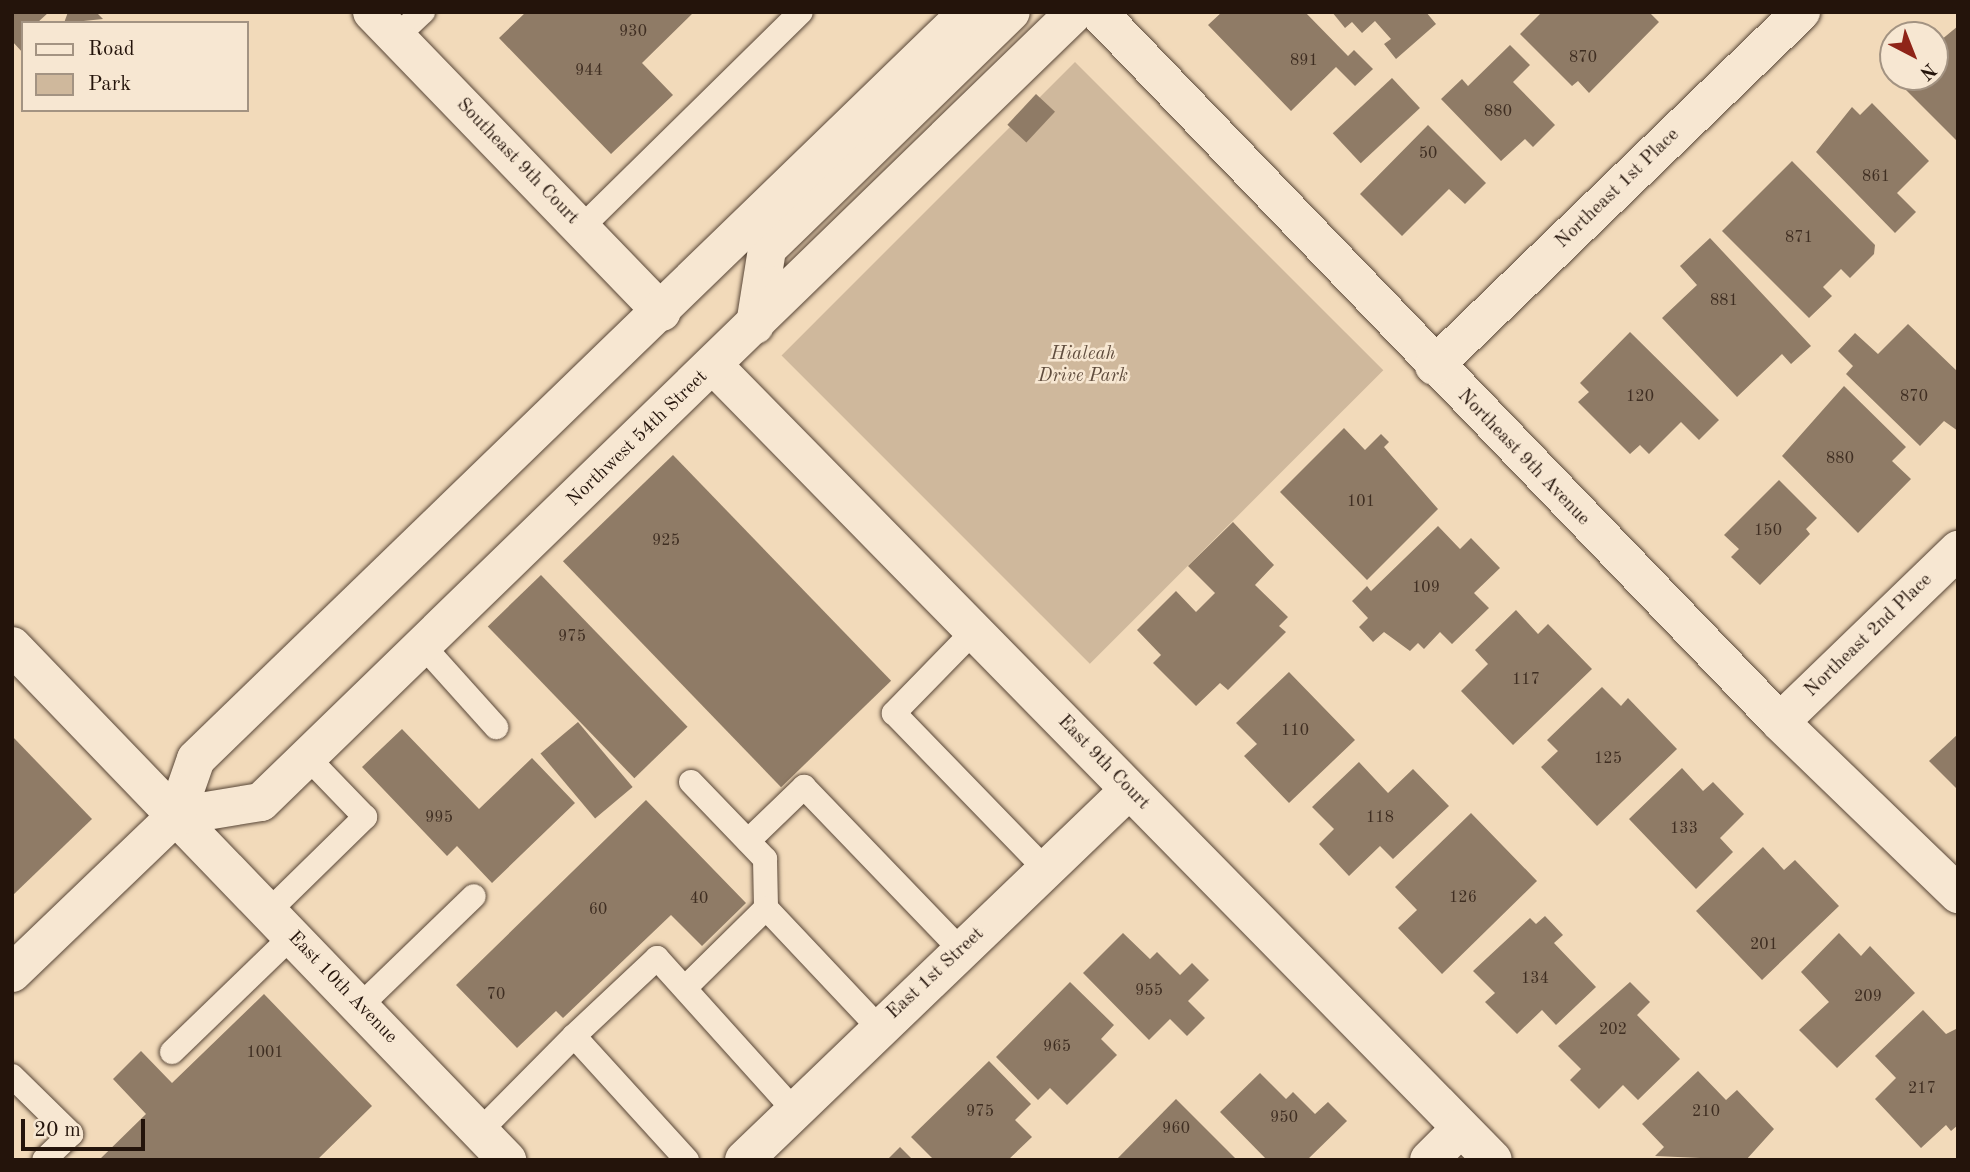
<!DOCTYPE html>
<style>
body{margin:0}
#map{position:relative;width:1970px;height:1172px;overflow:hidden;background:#f2daba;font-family:"Old Standard TT",serif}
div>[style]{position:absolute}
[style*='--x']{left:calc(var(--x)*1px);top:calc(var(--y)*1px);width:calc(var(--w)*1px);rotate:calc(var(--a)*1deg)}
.green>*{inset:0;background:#cfb89c;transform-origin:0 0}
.building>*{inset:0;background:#8f7b66;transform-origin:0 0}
.roads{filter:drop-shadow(0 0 2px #584637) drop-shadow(0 0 2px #584637)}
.lane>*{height:24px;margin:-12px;padding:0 12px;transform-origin:12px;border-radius:12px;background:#f7e7d2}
.street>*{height:38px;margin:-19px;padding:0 19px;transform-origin:19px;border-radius:19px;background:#f7e7d2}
.secondary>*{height:38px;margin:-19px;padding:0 19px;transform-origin:19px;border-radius:19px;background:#f7e7d2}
span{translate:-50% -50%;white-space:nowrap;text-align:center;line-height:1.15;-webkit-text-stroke:5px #f7e7d2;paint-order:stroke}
.number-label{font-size:16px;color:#3f2e22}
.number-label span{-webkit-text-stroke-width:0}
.street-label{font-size:19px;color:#24140b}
.park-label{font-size:19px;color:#604d3e;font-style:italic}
.frame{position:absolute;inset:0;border:14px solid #24140b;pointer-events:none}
.legend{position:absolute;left:21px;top:21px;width:228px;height:91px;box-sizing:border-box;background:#f7e7d2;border:2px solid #a39382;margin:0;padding:9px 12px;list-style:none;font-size:21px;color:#24140b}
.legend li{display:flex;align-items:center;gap:14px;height:35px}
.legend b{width:35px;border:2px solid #a39382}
.north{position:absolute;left:1879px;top:21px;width:70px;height:70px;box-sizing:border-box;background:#f7e7d2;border:2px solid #a39382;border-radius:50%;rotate:138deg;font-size:19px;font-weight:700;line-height:28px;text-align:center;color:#24140b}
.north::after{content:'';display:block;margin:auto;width:24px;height:32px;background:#8f2418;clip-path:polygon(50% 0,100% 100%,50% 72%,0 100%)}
.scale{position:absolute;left:21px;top:1119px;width:124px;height:32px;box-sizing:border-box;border:4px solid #24140b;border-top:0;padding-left:9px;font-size:21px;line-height:24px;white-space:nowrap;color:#24140b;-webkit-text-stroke:5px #f7e7d2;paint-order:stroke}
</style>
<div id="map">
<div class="green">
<i style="left:1075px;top:62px;width:436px;height:415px;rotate:45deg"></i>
</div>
<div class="building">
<i style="clip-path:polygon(12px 12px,49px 12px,37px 23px,23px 23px,23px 53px,12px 41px)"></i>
<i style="clip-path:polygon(68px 12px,96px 12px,103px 19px,64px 23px)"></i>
<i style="clip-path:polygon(526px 12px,694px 12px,642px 63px,673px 95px,611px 154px,499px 38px)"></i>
<i style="clip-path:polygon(1222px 12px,1305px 12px,1348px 56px,1354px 50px,1373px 69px,1355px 86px,1336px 67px,1291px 111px,1208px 25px)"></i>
<i style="clip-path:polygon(1332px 12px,1426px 12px,1436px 24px,1396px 59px,1384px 44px,1391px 39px,1375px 21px,1362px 33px,1352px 22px,1345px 28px)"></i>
<i style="clip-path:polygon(1542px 12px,1649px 12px,1659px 22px,1589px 93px,1578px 81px,1572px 86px,1520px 34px)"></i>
<i style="clip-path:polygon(1958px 26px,1958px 142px,1899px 83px,1906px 77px,1935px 77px,1935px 45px)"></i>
<i style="clip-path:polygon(1510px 45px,1530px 65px,1513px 82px,1555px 125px,1533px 147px,1525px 139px,1501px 161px,1441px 99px,1462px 79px,1468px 86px)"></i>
<i style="left:1392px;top:78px;width:41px;height:81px;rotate:47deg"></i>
<i style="left:1036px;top:94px;width:26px;height:42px;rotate:43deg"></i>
<i style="clip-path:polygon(1872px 103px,1929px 161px,1897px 193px,1916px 212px,1895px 233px,1816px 152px,1852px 107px,1860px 115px)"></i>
<i style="clip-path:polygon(1428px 125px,1486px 183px,1465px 204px,1449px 189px,1402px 236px,1360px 194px)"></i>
<i style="clip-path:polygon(1792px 161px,1875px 245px,1874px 254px,1850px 278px,1841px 269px,1823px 287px,1832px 296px,1809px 318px,1722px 231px)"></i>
<i style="clip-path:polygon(1710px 238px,1811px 346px,1791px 364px,1782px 354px,1737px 397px,1662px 318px,1697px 285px,1680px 266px)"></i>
<i style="clip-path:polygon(1908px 324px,1958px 372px,1958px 431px,1944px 421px,1920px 446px,1846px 374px,1853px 366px,1838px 351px,1855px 333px,1878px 354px)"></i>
<i style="clip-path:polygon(1630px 332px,1719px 420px,1699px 440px,1681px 422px,1649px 454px,1640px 445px,1630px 454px,1578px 402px,1589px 392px,1580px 383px)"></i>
<i style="clip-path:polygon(1844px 386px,1906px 447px,1892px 461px,1911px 479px,1858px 533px,1782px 456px)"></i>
<i style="clip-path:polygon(1344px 428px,1365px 450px,1381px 434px,1389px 442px,1384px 447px,1438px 509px,1367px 580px,1280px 492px)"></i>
<i style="left:673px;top:455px;width:314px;height:153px;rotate:46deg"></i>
<i style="clip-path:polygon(1779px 480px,1817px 518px,1806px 529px,1810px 534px,1760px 585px,1731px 557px,1739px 549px,1724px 535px)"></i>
<i style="clip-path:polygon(1233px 522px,1274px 565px,1255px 585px,1288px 617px,1279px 626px,1286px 632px,1228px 690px,1220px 683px,1196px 706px,1153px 663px,1161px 655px,1137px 630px,1176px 591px,1196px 612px,1215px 593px,1188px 566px)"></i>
<i style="clip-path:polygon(1438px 526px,1460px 549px,1471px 538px,1500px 568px,1474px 593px,1489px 608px,1452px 644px,1440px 632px,1424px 649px,1418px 643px,1410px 651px,1384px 632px,1373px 642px,1359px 627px,1368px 618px,1352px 601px,1367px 586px,1371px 591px)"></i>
<i style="left:541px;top:575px;width:211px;height:74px;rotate:46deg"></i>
<i style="clip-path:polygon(1516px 610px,1538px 634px,1548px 624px,1592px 669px,1513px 745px,1461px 691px,1488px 664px,1475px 650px)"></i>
<i style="clip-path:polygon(1289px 672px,1355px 740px,1289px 803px,1244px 756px,1257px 744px,1236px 723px)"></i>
<i style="clip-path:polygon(1602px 687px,1621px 706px,1628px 698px,1677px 749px,1597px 826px,1541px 767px,1558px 751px,1547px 740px)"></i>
<i style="left:578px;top:722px;width:85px;height:49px;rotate:50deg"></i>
<i style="clip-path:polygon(402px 729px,479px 809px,532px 758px,575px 803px,492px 883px,457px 846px,447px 856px,362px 767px)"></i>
<i style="clip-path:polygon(1958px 734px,1958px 790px,1929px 761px)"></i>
<i style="clip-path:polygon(12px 736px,92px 819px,12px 896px)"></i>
<i style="clip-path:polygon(1359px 762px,1388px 793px,1413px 769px,1449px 806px,1393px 859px,1380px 846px,1349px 876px,1319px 844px,1334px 829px,1312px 807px)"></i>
<i style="clip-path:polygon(1682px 768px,1703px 791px,1713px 782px,1744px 814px,1720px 838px,1733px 852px,1696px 889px,1629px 819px)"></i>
<i style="clip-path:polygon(646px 800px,746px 903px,702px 946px,671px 915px,563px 1018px,556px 1011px,517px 1048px,456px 985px)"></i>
<i style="clip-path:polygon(1471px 813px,1537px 881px,1442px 974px,1398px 928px,1417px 910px,1395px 887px)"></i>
<i style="clip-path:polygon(1763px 847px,1784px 870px,1795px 860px,1839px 906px,1762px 980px,1696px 911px)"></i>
<i style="clip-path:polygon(1545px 916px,1563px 935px,1554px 943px,1596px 987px,1556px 1025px,1542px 1010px,1517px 1034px,1485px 1002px,1495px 993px,1473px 971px,1530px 918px,1536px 924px)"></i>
<i style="clip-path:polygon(1123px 933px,1150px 959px,1157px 952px,1180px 975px,1192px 963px,1209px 980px,1188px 1001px,1205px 1018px,1187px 1036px,1170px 1019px,1149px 1040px,1083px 973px)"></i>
<i style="clip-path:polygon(1839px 933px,1861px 956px,1870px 946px,1915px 993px,1837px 1068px,1799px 1030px,1829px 1002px,1801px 972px)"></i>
<i style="clip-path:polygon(1070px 982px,1114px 1025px,1101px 1039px,1117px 1055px,1067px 1105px,1050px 1088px,1038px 1100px,996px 1057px)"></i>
<i style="clip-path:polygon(1630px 982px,1650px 1002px,1637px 1015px,1680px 1059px,1638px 1100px,1623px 1085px,1599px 1109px,1570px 1080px,1581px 1069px,1558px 1046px)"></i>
<i style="clip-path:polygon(264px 994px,372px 1106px,317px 1160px,99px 1160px,146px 1114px,113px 1079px,141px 1051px,172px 1083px)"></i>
<i style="clip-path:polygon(1923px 1010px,1946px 1034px,1958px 1028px,1958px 1125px,1951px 1131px,1946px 1125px,1921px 1148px,1875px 1099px,1896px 1078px,1875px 1056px)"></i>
<i style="clip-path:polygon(989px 1061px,1031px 1104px,1015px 1120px,1032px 1137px,1008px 1160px,934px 1160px,911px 1137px)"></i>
<i style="clip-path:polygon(1698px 1071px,1726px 1100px,1737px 1090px,1774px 1129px,1746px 1160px,1655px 1156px,1664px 1147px,1642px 1124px)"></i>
<i style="clip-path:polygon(1260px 1073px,1286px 1099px,1293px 1092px,1315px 1114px,1328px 1102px,1347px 1121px,1307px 1160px,1267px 1160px,1220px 1112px)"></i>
<i style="clip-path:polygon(1176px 1099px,1237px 1160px,1116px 1160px)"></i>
<i style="clip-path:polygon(900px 1147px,913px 1160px,887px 1160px)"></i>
</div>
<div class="roads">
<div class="lane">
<i style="--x:396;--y:37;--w:37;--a:-43"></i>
<i style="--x:581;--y:228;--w:308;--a:-44.5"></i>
<i style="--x:974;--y:631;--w:115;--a:134.3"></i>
<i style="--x:894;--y:713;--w:219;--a:45.9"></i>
<i style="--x:424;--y:647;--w:108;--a:48"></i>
<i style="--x:691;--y:782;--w:107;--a:46.1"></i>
<i style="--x:765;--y:859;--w:49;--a:88.8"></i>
<i style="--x:766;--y:908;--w:165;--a:46.7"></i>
<i style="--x:748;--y:841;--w:78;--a:-44"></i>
<i style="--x:804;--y:787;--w:228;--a:46.1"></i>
<i style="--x:268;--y:912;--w:136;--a:-44.4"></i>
<i style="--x:365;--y:817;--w:82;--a:-134"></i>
<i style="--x:685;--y:988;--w:114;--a:-44.6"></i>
<i style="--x:360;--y:1006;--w:158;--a:-44"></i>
<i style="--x:574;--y:1036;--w:114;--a:-43.2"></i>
<i style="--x:657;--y:958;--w:206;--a:48"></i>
<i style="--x:172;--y:1052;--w:167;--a:-44"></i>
<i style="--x:12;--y:1076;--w:83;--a:44.5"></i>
<i style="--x:71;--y:1134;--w:37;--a:136"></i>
<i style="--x:480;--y:1131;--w:134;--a:-45.3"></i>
<i style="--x:574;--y:1036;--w:168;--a:47.7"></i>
</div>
<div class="street">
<i style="--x:1098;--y:12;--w:984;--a:46.15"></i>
<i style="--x:1780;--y:722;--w:248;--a:44"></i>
<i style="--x:714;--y:366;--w:1112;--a:45.55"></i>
<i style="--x:1434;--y:366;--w:510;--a:-43.97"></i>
<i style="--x:1780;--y:722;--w:248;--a:-44"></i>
<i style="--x:744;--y:1160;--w:534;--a:-43.86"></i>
<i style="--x:1429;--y:1160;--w:45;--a:-45"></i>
</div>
<div class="secondary">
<i style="--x:372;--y:12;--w:417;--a:46"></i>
<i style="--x:755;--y:325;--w:77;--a:-81"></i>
<i style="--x:767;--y:249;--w:340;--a:-44.2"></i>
<i style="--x:12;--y:646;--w:714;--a:46.08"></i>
<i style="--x:176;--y:816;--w:86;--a:-9.4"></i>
<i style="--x:261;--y:802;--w:1134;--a:-44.14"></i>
<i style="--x:12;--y:973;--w:227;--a:-43.8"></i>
<i style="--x:176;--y:816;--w:60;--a:-70.7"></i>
<i style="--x:196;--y:759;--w:1074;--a:-44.06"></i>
</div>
</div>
<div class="number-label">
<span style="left:633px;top:32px">930</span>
<span style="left:1583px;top:58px">870</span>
<span style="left:1304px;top:61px">891</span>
<span style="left:589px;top:71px">944</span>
<span style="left:1498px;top:112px">880</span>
<span style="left:1428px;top:154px">50</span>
<span style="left:1876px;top:177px">861</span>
<span style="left:1799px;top:238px">871</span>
<span style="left:1724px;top:301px">881</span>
<span style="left:1640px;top:397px">120</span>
<span style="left:1914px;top:397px">870</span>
<span style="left:1840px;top:459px">880</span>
<span style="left:1361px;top:502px">101</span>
<span style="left:1768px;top:531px">150</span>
<span style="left:666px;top:541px">925</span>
<span style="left:1426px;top:588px">109</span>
<span style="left:572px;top:637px">975</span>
<span style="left:1526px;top:680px">117</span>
<span style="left:1295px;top:731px">110</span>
<span style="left:1608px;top:759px">125</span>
<span style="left:439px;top:818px">995</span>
<span style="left:1380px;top:818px">118</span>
<span style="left:1684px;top:829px">133</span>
<span style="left:1463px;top:898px">126</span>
<span style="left:699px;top:899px">40</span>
<span style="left:598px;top:910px">60</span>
<span style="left:1764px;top:945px">201</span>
<span style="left:1535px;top:979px">134</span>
<span style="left:1149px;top:991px">955</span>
<span style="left:496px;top:995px">70</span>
<span style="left:1868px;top:997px">209</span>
<span style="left:1613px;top:1030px">202</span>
<span style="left:1057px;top:1047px">965</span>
<span style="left:265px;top:1053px">1001</span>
<span style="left:1922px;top:1089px">217</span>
<span style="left:980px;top:1112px">975</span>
<span style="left:1706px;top:1112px">210</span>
<span style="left:1284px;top:1118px">950</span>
<span style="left:1176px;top:1129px">960</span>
</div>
<div class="street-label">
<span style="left:517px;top:162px;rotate:46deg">Southeast 9th Court</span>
<span style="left:1618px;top:189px;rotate:-44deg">Northeast 1st Place</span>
<span style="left:638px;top:439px;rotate:-44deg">Northwest 54th Street</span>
<span style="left:1523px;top:458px;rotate:46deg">Northeast 9th Avenue</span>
<span style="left:1869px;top:636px;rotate:-44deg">Northeast 2nd Place</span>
<span style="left:1103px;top:763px;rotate:46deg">East 9th Court</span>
<span style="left:936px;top:974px;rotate:-43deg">East 1st Street</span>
<span style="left:342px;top:988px;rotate:46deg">East 10th Avenue</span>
</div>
<div class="park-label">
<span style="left:1083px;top:366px">Hialeah<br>Drive Park</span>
</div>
<div class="frame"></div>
<ul class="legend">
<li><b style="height:9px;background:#f7e7d2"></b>Road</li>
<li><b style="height:19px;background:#cfb89c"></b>Park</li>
</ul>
<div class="north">N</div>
<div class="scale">20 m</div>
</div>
